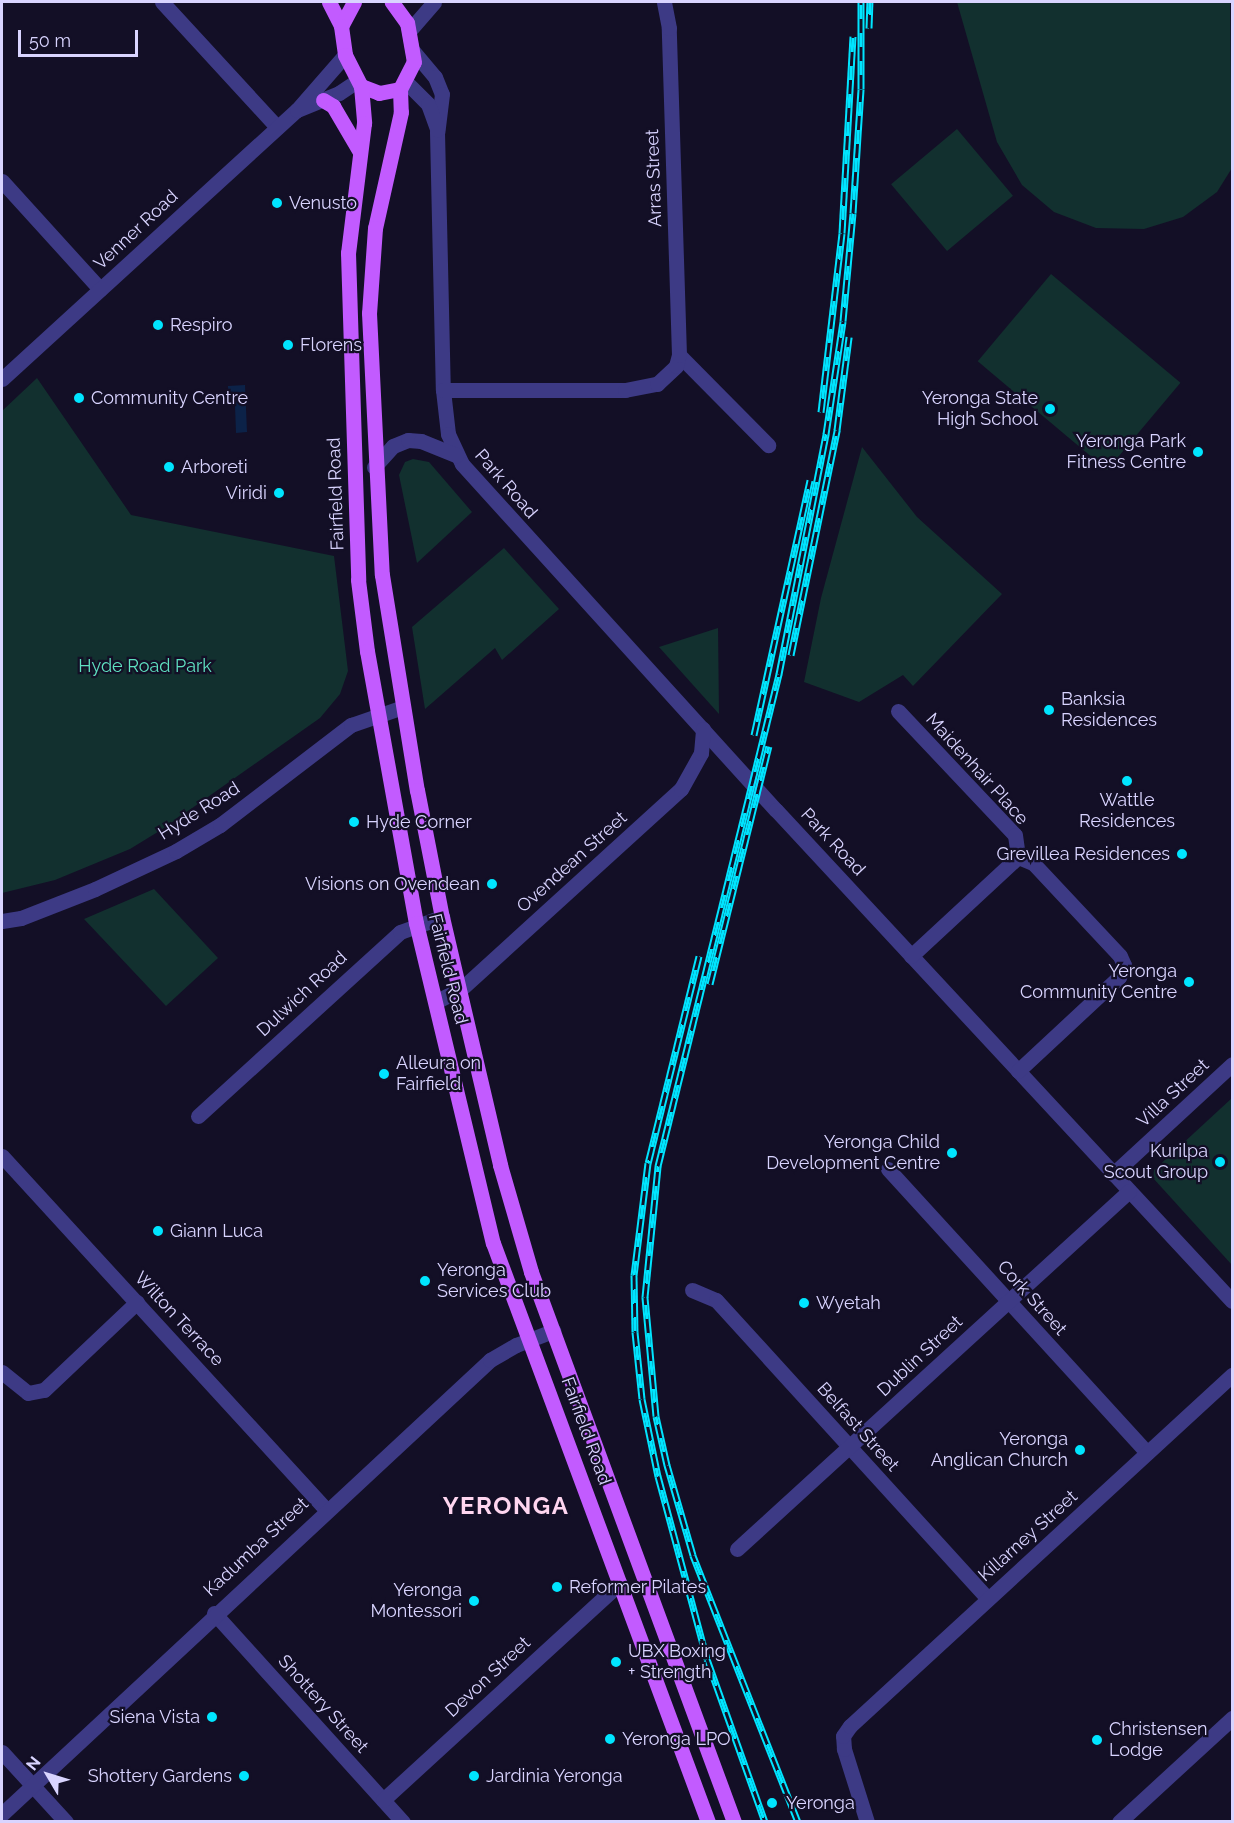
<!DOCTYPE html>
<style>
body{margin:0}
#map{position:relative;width:1234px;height:1823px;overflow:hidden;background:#130f26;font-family:Raleway,sans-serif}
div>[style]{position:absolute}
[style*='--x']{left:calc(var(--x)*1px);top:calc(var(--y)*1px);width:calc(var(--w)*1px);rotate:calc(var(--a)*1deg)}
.green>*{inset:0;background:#12302f;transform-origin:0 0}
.water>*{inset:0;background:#0c2248}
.minor>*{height:15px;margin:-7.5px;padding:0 7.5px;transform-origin:7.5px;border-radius:7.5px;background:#3d3a85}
.major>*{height:15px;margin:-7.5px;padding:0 7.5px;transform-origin:7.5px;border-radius:7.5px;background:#c25bff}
.rail>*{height:7px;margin-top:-3.5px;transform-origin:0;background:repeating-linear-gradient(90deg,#130f26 0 14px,#00e5ff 0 28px);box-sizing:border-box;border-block:2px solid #00e5ff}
.dots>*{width:16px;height:16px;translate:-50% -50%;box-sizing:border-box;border:3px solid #130f26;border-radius:50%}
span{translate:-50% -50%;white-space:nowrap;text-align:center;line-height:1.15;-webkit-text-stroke:4.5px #130f26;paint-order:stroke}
.street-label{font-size:18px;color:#d9d4ff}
.poi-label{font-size:18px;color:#d9d4ff}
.left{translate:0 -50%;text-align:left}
.right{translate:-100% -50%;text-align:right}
.park-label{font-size:18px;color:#5fe0c0}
.district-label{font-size:24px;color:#ffd6f0;font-weight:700;letter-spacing:1.5px}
.frame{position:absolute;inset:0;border:3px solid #d9d4ff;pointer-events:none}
.north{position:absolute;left:18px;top:1745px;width:60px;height:60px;-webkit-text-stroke:4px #130f26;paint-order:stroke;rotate:308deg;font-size:16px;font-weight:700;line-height:24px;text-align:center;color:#d9d4ff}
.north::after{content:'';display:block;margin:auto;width:21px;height:27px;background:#d9d4ff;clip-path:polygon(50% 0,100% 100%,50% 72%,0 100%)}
.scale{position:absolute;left:18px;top:30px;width:120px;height:27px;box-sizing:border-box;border:3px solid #d9d4ff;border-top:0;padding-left:8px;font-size:18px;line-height:21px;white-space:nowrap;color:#d9d4ff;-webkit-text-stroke:4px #130f26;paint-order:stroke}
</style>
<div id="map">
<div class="green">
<i style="clip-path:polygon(957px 2px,1230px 2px,1232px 168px,1217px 192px,1183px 217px,1144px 229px,1096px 228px,1054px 212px,1022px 185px,997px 142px)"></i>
<i style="left:957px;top:129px;width:87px;height:86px;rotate:50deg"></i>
<i style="left:1051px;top:274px;width:169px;height:114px;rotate:40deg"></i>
<i style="clip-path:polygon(37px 378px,131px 515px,334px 556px,348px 671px,340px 694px,320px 718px,161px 830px,130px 849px,55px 880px,2px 893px,2px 411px)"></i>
<i style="clip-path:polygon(862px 447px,917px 517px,1002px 594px,913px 686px,903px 675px,859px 702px,804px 682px,821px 598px)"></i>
<i style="clip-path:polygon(413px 459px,429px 462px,472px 512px,417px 563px,399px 475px,405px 462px)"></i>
<i style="clip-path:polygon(504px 548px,559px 609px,502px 660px,495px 648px,425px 709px,412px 627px)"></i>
<i style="clip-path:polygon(718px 628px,719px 714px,659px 647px)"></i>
<i style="clip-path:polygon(154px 889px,218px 958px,166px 1006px,84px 919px)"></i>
<i style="clip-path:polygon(1232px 1098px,1232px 1265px,1153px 1178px,1154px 1170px)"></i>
</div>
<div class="water">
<i style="clip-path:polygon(245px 385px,247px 432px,236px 433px,235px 406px,229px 406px,228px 386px)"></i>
</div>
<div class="minor">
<i style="--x:162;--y:2;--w:170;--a:47.4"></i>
<i style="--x:409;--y:31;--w:38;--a:-49"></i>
<i style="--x:413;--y:51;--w:34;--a:50"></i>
<i style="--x:435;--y:77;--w:18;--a:68"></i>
<i style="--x:442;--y:94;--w:38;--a:97"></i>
<i style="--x:437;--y:132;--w:258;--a:88.7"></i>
<i style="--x:443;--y:390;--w:44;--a:83.5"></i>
<i style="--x:448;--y:434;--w:33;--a:65"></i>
<i style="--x:462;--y:464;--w:467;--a:47.8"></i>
<i style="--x:776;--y:810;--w:670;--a:47.12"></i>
<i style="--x:406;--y:82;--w:31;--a:45"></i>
<i style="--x:428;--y:104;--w:27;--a:70"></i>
<i style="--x:297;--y:110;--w:45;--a:-22"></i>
<i style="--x:339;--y:93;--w:22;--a:-34"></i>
<i style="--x:2;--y:181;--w:146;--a:47.8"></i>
<i style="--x:679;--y:355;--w:127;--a:45.3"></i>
<i style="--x:2;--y:379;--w:399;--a:-42.4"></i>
<i style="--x:297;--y:110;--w:73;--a:-48.9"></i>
<i style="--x:443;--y:390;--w:182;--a:0"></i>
<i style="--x:625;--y:390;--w:33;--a:-11"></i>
<i style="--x:657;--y:384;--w:26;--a:-43"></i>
<i style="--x:676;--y:366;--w:11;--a:-75"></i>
<i style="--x:679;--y:355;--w:327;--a:-91.8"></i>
<i style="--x:669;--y:28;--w:26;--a:-101"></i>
<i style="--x:374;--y:467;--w:28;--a:-48"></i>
<i style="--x:393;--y:446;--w:16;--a:-22"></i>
<i style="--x:408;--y:440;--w:13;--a:4"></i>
<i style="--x:421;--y:441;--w:38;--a:22"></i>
<i style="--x:898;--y:711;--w:170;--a:46.7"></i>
<i style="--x:1015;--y:835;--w:22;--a:82"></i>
<i style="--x:2;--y:921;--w:19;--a:-9"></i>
<i style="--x:21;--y:918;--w:79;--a:-21.4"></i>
<i style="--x:95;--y:889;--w:89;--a:-25.1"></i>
<i style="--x:176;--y:851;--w:51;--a:-30.6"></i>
<i style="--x:220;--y:825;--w:165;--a:-37.4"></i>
<i style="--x:351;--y:725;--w:55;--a:-19.1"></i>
<i style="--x:911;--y:956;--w:146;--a:-42.8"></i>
<i style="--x:1018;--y:857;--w:16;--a:22"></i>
<i style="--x:1033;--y:863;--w:127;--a:46.9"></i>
<i style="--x:1120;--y:956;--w:10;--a:66"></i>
<i style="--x:1124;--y:965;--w:13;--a:113"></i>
<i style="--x:1119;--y:977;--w:138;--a:137.1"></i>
<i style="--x:437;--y:1001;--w:27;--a:-27"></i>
<i style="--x:461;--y:989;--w:297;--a:-42.3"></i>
<i style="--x:681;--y:789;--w:41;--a:-60.9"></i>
<i style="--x:701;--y:753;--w:24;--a:-85"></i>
<i style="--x:198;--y:1116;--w:273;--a:-42.3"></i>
<i style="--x:400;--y:932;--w:45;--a:-19.7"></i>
<i style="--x:2;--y:1156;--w:479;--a:47.5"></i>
<i style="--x:888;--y:1169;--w:384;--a:47.6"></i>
<i style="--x:1113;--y:1174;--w:162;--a:-42.7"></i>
<i style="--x:692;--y:1290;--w:26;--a:23"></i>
<i style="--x:716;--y:1300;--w:404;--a:47.7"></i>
<i style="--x:2;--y:1372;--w:33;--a:39"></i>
<i style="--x:28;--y:1393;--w:16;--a:-11"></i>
<i style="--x:44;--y:1390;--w:128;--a:-43.4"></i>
<i style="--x:737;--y:1549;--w:531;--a:-42.4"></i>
<i style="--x:214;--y:1613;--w:282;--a:47.9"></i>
<i style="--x:2;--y:1752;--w:95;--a:47.6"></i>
<i style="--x:383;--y:1800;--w:321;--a:-42.5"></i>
<i style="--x:2;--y:1814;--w:667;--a:-42.93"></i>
<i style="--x:490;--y:1360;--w:30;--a:-30"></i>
<i style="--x:516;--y:1345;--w:40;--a:-21"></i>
<i style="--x:867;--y:1822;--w:77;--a:-107.5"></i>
<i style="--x:844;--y:1749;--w:13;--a:-94"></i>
<i style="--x:843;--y:1736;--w:12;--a:-55"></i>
<i style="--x:850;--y:1726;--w:519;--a:-42.58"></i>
<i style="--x:1119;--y:1822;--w:154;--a:-42.6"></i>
</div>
<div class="major">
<i style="--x:329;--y:2;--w:27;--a:63"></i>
<i style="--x:354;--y:2;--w:27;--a:118"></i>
<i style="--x:341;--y:26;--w:29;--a:82"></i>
<i style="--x:345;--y:55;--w:35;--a:63"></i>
<i style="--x:361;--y:86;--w:19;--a:21"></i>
<i style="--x:379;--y:93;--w:21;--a:-11"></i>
<i style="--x:400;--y:89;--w:30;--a:-63"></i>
<i style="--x:414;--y:62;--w:40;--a:-100"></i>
<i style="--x:407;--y:23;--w:26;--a:-126"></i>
<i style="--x:361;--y:86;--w:37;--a:85"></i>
<i style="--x:364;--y:123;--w:131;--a:97"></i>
<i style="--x:348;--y:253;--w:327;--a:88.2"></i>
<i style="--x:358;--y:580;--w:72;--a:82.8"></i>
<i style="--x:367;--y:651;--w:276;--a:79.8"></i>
<i style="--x:416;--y:923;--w:329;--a:76.5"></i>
<i style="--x:493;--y:1243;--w:618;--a:69.63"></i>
<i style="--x:400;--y:89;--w:23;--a:88"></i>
<i style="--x:401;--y:112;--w:119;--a:102.6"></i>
<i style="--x:375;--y:228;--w:85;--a:94"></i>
<i style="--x:369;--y:313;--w:262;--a:87.2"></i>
<i style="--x:382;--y:575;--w:218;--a:80.8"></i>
<i style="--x:417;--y:790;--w:129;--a:78.9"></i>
<i style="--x:442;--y:917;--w:255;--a:76.8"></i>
<i style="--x:500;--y:1165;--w:111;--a:73.8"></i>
<i style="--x:531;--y:1272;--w:586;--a:69.74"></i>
<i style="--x:323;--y:100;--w:12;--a:31"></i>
<i style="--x:333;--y:106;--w:53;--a:59.6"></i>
</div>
<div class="rail">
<i style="--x:869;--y:28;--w:26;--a:-88"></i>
<i style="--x:821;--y:412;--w:180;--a:-83.3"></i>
<i style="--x:842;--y:233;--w:197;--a:-86.8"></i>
<i style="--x:791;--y:655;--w:230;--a:-78.4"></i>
<i style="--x:837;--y:430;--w:94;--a:-82.6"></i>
<i style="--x:754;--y:735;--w:261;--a:-77.6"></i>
<i style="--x:699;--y:956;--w:213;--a:103.8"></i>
<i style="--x:648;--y:1163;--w:113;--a:97.1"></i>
<i style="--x:634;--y:1275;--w:57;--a:89"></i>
<i style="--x:635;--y:1332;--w:67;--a:84"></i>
<i style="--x:642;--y:1399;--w:79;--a:78.3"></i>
<i style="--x:658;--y:1476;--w:189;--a:75"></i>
<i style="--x:707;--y:1659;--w:173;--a:70.4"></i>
<i style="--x:710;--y:984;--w:245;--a:-76.1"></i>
<i style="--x:798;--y:1822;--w:287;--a:-111.5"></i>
<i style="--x:693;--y:1555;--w:94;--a:-106.1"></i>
<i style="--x:667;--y:1465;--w:50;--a:-102.7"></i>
<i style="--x:656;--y:1416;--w:120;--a:-95.3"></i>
<i style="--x:645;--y:1297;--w:132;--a:-84.3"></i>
<i style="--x:658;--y:1166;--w:507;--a:-76.18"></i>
<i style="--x:779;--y:674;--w:245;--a:-78.9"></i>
<i style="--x:826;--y:434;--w:114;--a:-81.4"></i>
<i style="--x:843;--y:321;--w:108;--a:-84.7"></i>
<i style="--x:853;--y:213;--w:124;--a:-86.3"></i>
<i style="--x:861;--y:89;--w:87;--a:-90"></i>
</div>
<div class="dots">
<i style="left:277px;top:203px;background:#00e5ff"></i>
<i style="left:158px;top:325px;background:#00e5ff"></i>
<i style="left:288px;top:345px;background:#00e5ff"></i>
<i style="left:79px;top:398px;background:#00e5ff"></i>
<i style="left:1050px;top:409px;background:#00e5ff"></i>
<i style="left:1198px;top:452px;background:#00e5ff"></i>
<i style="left:169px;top:467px;background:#00e5ff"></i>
<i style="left:279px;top:493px;background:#00e5ff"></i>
<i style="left:1049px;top:710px;background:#00e5ff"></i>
<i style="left:1127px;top:781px;background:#00e5ff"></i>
<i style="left:354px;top:822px;background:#00e5ff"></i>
<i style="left:1182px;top:854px;background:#00e5ff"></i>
<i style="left:492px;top:884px;background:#00e5ff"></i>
<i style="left:1189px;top:982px;background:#00e5ff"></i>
<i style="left:384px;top:1074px;background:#00e5ff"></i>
<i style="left:952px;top:1153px;background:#00e5ff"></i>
<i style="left:1220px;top:1162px;background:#00e5ff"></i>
<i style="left:158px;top:1231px;background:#00e5ff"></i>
<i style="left:425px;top:1281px;background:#00e5ff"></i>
<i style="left:804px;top:1303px;background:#00e5ff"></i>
<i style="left:1080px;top:1450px;background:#00e5ff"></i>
<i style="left:557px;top:1587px;background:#00e5ff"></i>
<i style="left:474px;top:1601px;background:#00e5ff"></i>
<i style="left:616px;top:1662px;background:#00e5ff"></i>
<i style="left:212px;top:1717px;background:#00e5ff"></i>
<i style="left:610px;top:1739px;background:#00e5ff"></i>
<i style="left:1097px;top:1740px;background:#00e5ff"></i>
<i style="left:244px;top:1776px;background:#00e5ff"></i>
<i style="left:474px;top:1776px;background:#00e5ff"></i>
<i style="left:772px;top:1803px;background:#00e5ff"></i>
</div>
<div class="street-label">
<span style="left:654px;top:178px;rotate:-92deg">Arras Street</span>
<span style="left:136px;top:230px;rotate:-43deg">Venner Road</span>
<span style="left:506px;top:484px;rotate:49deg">Park Road</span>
<span style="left:336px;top:494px;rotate:-92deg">Fairfield Road</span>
<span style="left:977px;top:769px;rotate:48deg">Maidenhair Place</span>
<span style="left:199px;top:811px;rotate:-32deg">Hyde Road</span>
<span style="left:833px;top:842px;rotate:47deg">Park Road</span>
<span style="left:572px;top:862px;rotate:-42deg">Ovendean Street</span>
<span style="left:448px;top:969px;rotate:76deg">Fairfield Road</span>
<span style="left:302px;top:994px;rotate:-43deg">Dulwich Road</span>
<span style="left:1173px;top:1093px;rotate:-43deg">Villa Street</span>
<span style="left:1032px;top:1298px;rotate:48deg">Cork Street</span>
<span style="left:179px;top:1319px;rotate:47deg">Wilton Terrace</span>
<span style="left:920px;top:1356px;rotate:-43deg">Dublin Street</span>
<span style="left:858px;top:1427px;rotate:48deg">Belfast Street</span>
<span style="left:586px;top:1431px;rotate:70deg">Fairfield Road</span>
<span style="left:1028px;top:1536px;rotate:-42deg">Killarney Street</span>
<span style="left:256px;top:1547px;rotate:-43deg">Kadumba Street</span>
<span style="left:488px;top:1677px;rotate:-43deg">Devon Street</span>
<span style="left:323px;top:1704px;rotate:48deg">Shottery Street</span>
</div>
<div class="poi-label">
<span class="left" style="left:289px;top:203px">Venusto</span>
<span class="left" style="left:170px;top:325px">Respiro</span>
<span class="left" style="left:300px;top:345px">Florens</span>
<span class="left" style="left:91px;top:398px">Community Centre</span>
<span class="right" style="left:1038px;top:409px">Yeronga State<br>High School</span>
<span class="right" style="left:1186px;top:452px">Yeronga Park<br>Fitness Centre</span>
<span class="left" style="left:181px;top:467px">Arboreti</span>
<span class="right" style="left:267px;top:493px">Viridi</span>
<span class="left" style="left:1061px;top:710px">Banksia<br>Residences</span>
<span style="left:1127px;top:811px">Wattle<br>Residences</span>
<span class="left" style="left:366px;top:822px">Hyde Corner</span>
<span class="right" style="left:1170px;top:854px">Grevillea Residences</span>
<span class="right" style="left:480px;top:884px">Visions on Ovendean</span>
<span class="right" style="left:1177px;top:982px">Yeronga<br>Community Centre</span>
<span class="left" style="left:396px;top:1074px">Alleura on<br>Fairfield</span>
<span class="right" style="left:940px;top:1153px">Yeronga Child<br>Development Centre</span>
<span class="right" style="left:1208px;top:1162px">Kurilpa<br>Scout Group</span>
<span class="left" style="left:170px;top:1231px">Giann Luca</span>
<span class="left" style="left:437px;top:1281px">Yeronga<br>Services Club</span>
<span class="left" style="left:816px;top:1303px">Wyetah</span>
<span class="right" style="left:1068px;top:1450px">Yeronga<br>Anglican Church</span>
<span class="left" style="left:569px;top:1587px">Reformer Pilates</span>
<span class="right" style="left:462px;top:1601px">Yeronga<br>Montessori</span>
<span class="left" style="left:628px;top:1662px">UBX Boxing<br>+ Strength</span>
<span class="right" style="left:200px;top:1717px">Siena Vista</span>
<span class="left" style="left:1109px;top:1740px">Christensen<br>Lodge</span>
<span class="left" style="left:622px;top:1739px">Yeronga LPO</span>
<span class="right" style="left:232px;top:1776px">Shottery Gardens</span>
<span class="left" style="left:486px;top:1776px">Jardinia Yeronga</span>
<span class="left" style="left:786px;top:1803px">Yeronga</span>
</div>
<div class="park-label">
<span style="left:145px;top:666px">Hyde Road Park</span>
</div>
<div class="district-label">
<span style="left:506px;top:1506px">YERONGA</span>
</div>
<div class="frame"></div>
<div class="north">N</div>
<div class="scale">50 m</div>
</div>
